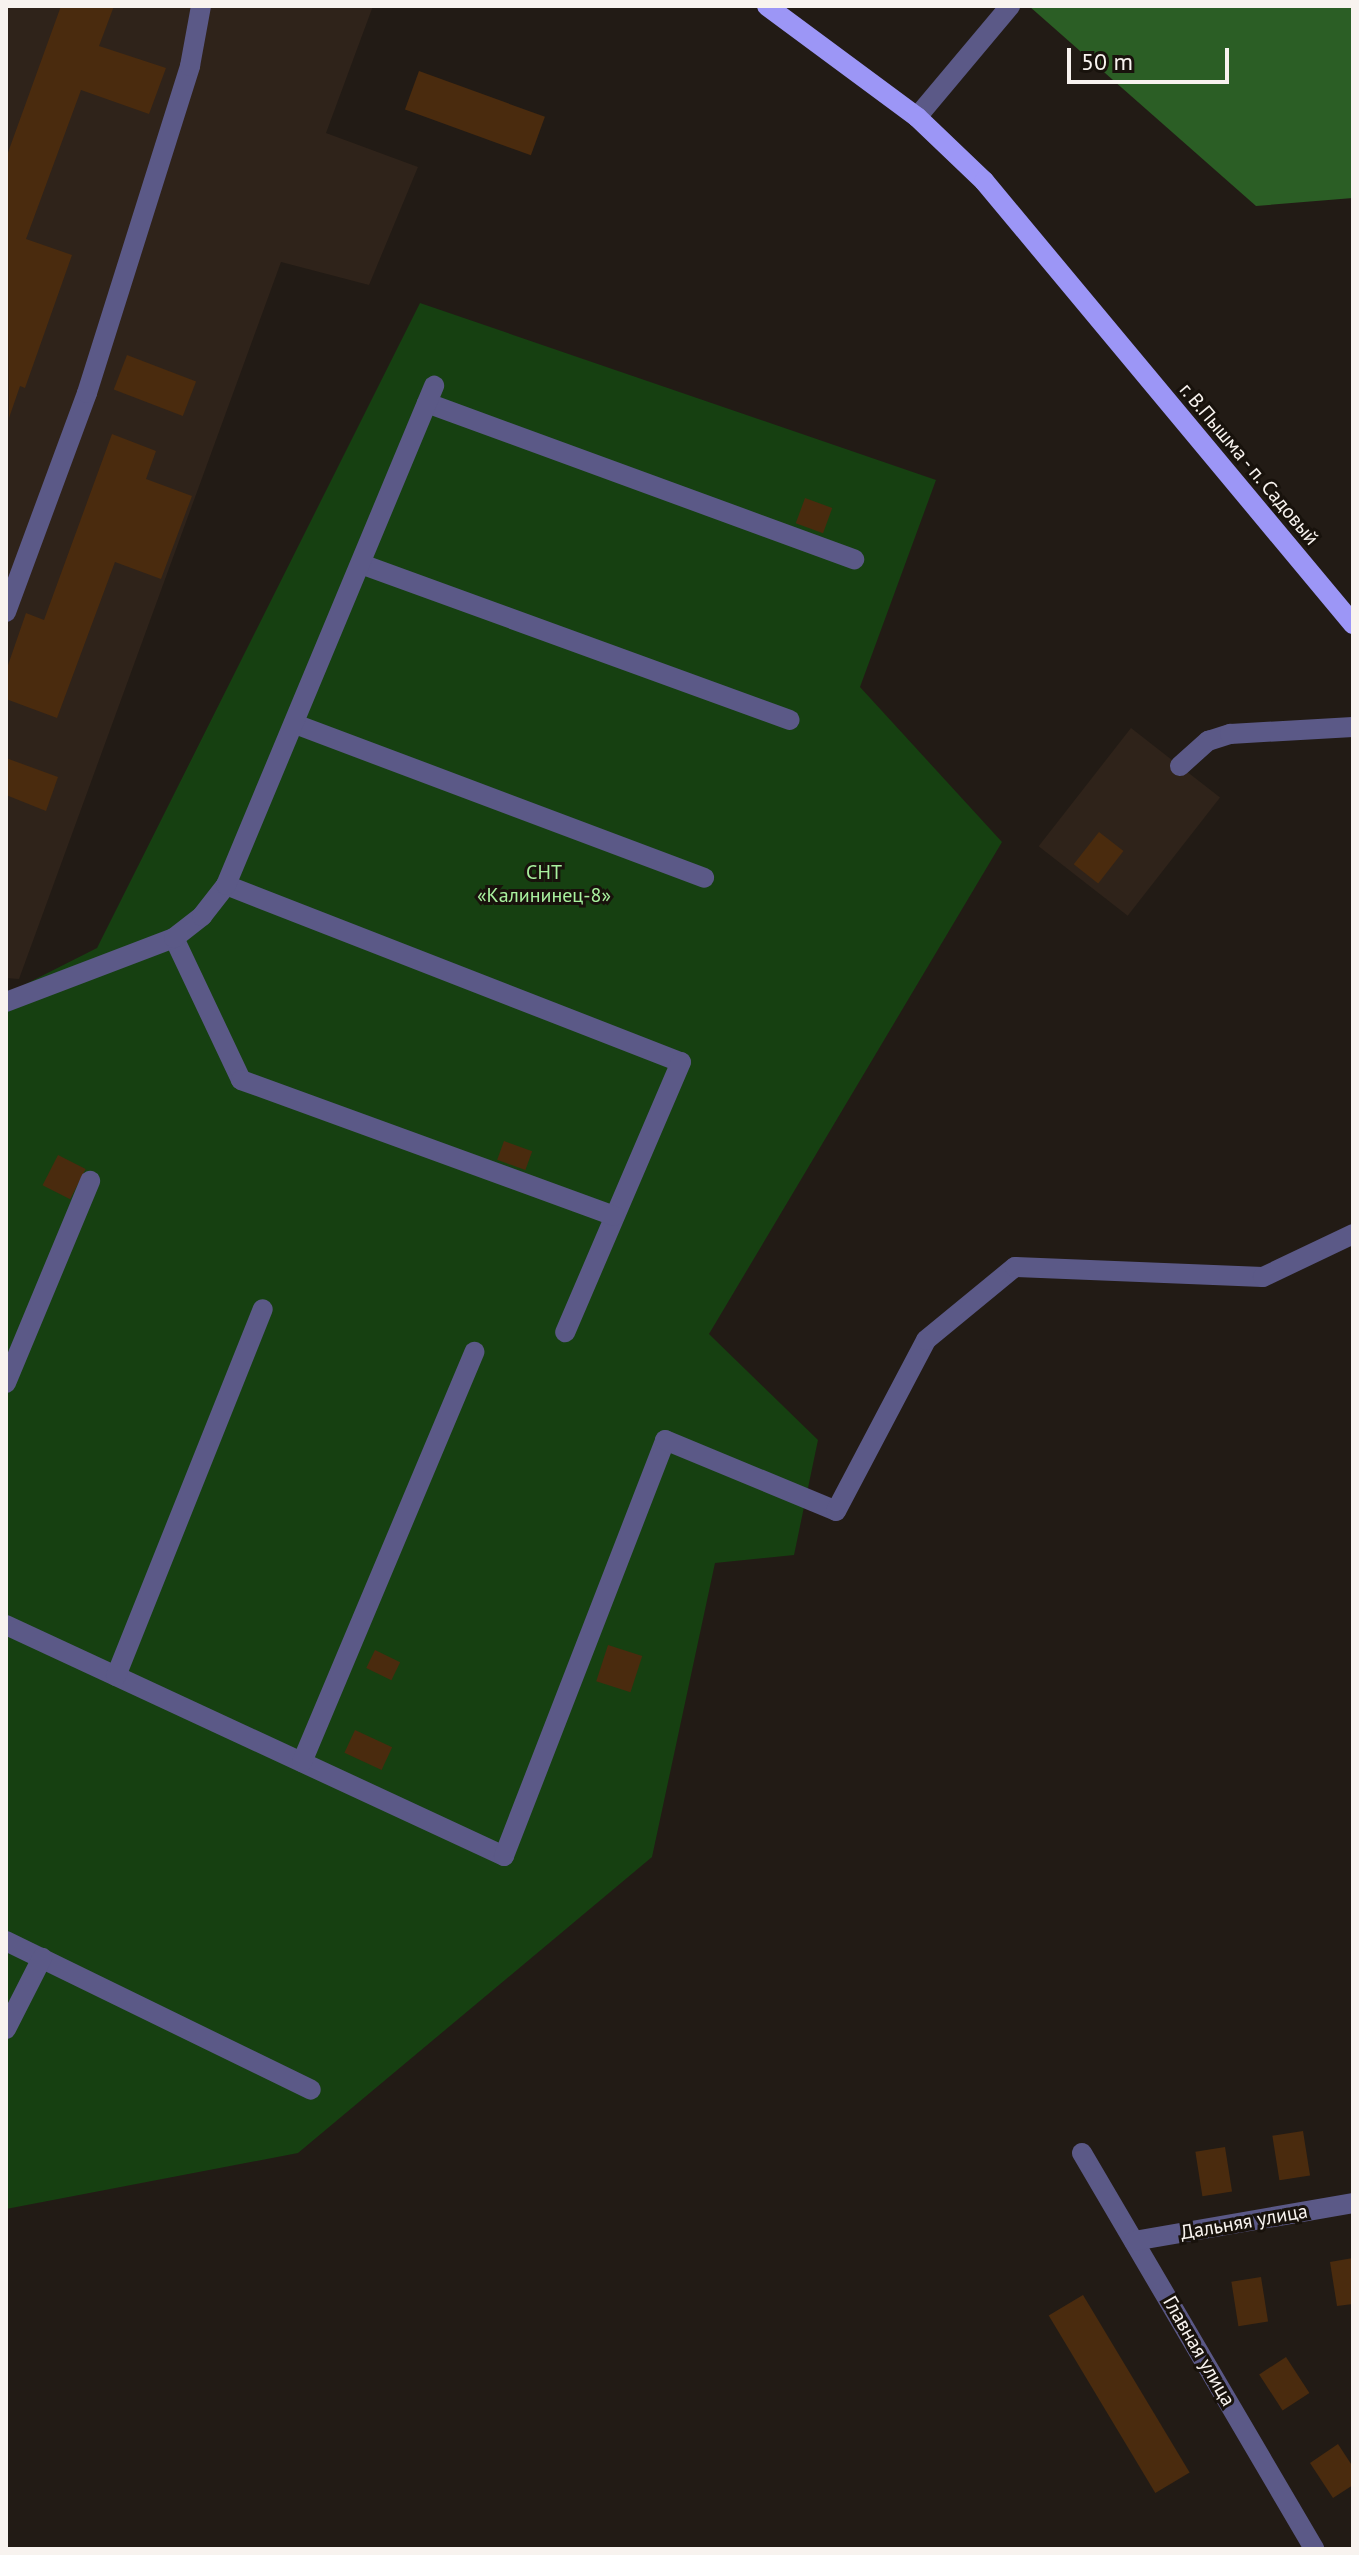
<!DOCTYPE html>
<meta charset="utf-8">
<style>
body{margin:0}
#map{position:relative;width:1359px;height:2555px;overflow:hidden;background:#221b15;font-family:"PT Sans",sans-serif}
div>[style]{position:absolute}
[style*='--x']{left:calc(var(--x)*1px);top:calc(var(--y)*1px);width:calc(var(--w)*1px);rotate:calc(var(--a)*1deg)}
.built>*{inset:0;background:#2f231a;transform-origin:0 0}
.green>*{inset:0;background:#164011}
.forest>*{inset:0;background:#2b5e25}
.building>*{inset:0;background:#4a2b0e;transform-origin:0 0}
.minor>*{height:20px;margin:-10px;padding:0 10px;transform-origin:10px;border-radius:10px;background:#5b5987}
.major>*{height:20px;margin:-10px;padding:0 10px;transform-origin:10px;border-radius:10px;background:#9c96f6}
span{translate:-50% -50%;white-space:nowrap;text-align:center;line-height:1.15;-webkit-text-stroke:6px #18120c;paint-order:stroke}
.street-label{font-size:20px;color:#f8f3ef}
.park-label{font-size:20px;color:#a9f29f}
.frame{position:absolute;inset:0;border:8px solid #f8f3ef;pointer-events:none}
.scale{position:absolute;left:1067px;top:48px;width:162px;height:36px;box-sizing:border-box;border:4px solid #f8f3ef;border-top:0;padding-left:10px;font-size:24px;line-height:28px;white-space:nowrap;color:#f8f3ef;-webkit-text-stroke:6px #18120c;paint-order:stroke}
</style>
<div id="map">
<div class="built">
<i style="clip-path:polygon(6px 6px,373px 6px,326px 133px,418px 167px,369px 285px,281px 262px,19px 979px,6px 978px)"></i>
<i style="left:1131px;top:728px;width:113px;height:150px;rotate:38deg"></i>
</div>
<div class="green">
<i style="clip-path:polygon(420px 303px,936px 480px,860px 687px,1002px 842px,709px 1334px,818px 1440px,794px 1555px,715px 1563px,652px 1857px,298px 2153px,6px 2209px,6px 994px,97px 948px)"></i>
</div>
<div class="forest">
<i style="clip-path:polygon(1029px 6px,1353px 6px,1353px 198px,1256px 206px)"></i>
</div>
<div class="building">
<i style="clip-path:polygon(61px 6px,114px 6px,99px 46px,166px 68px,149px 114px,81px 90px,26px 239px,72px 255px,25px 388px,20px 386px,9px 418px,6px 158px)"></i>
<i style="left:419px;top:71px;width:134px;height:41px;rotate:20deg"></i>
<i style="left:127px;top:355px;width:74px;height:37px;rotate:21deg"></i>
<i style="clip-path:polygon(112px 434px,156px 451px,146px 479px,192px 496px,161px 579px,115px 562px,57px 718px,6px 699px,6px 671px,26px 613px,44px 620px)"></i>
<i style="left:805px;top:498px;width:29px;height:27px;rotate:20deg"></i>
<i style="clip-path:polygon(6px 758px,58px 777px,46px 811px,6px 795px)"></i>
<i style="left:1099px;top:832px;width:31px;height:41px;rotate:38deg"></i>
<i style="left:504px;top:1141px;width:30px;height:20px;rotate:20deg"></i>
<i style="left:58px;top:1155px;width:31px;height:34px;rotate:27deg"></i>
<i style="left:608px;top:1645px;width:36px;height:38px;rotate:18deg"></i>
<i style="left:375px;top:1650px;width:28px;height:20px;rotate:26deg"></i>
<i style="left:355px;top:1730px;width:41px;height:25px;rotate:25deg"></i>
<i style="left:1303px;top:2131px;width:45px;height:31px;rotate:81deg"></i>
<i style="left:1225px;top:2147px;width:45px;height:30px;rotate:81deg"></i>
<i style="clip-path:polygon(1353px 2258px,1353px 2304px,1337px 2306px,1330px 2262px)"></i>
<i style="left:1261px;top:2277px;width:45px;height:30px;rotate:81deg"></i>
<i style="left:1083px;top:2295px;width:207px;height:40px;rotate:59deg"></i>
<i style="left:1286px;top:2357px;width:43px;height:32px;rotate:57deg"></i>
<i style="clip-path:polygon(1338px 2444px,1353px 2467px,1353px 2485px,1333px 2498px,1310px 2463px)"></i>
</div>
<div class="minor">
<i style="--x:917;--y:117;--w:145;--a:-50"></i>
<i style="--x:427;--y:403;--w:455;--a:20.1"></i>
<i style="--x:361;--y:564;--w:456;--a:20"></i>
<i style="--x:6;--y:612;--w:233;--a:-69.7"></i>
<i style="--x:87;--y:393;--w:343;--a:-72.5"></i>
<i style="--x:190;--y:66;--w:61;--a:-79.6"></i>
<i style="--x:295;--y:724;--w:437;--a:20.6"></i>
<i style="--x:1180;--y:766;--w:38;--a:-42"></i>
<i style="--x:1208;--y:741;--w:23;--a:-18"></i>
<i style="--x:1230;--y:734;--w:123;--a:-3.3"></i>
<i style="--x:226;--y:885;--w:488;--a:21.3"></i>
<i style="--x:681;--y:1062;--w:294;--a:113.2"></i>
<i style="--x:174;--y:938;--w:157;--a:64.7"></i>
<i style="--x:241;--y:1080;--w:397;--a:20"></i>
<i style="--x:6;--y:1002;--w:180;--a:-20.9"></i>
<i style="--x:174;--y:938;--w:36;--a:-38"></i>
<i style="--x:202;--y:916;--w:39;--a:-52"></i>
<i style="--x:226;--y:885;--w:541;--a:-67.37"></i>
<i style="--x:6;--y:1383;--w:219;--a:-67.4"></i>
<i style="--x:6;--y:1625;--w:549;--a:24.88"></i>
<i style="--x:504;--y:1856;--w:446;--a:-68.8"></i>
<i style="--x:665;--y:1440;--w:185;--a:22.5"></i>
<i style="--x:836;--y:1511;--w:193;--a:-62.2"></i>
<i style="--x:926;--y:1340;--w:115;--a:-39.4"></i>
<i style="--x:1015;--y:1267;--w:248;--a:2.3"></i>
<i style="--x:1263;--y:1277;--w:100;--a:-25.5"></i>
<i style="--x:116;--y:1676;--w:395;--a:-68.2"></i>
<i style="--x:302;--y:1762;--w:445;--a:-67.2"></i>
<i style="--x:6;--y:1941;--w:339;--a:26"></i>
<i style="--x:6;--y:2029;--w:80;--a:-63.1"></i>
<i style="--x:1082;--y:2153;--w:459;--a:59.6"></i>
<i style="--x:1134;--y:2241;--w:222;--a:-9.8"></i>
</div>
<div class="major">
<i style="--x:767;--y:6;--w:187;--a:36.5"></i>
<i style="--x:917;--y:117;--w:93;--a:43.7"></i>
<i style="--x:984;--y:181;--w:577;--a:50.21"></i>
</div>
<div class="street-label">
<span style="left:1249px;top:464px;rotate:50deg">г. В.Пышма - п. Садовый</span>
<span style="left:1244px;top:2222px;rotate:-10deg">Дальняя улица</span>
<span style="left:1199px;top:2351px;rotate:60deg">Главная улица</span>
</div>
<div class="park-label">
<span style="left:544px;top:884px">СНТ<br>«Калининец-8»</span>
</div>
<div class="frame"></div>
<div class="scale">50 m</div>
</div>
